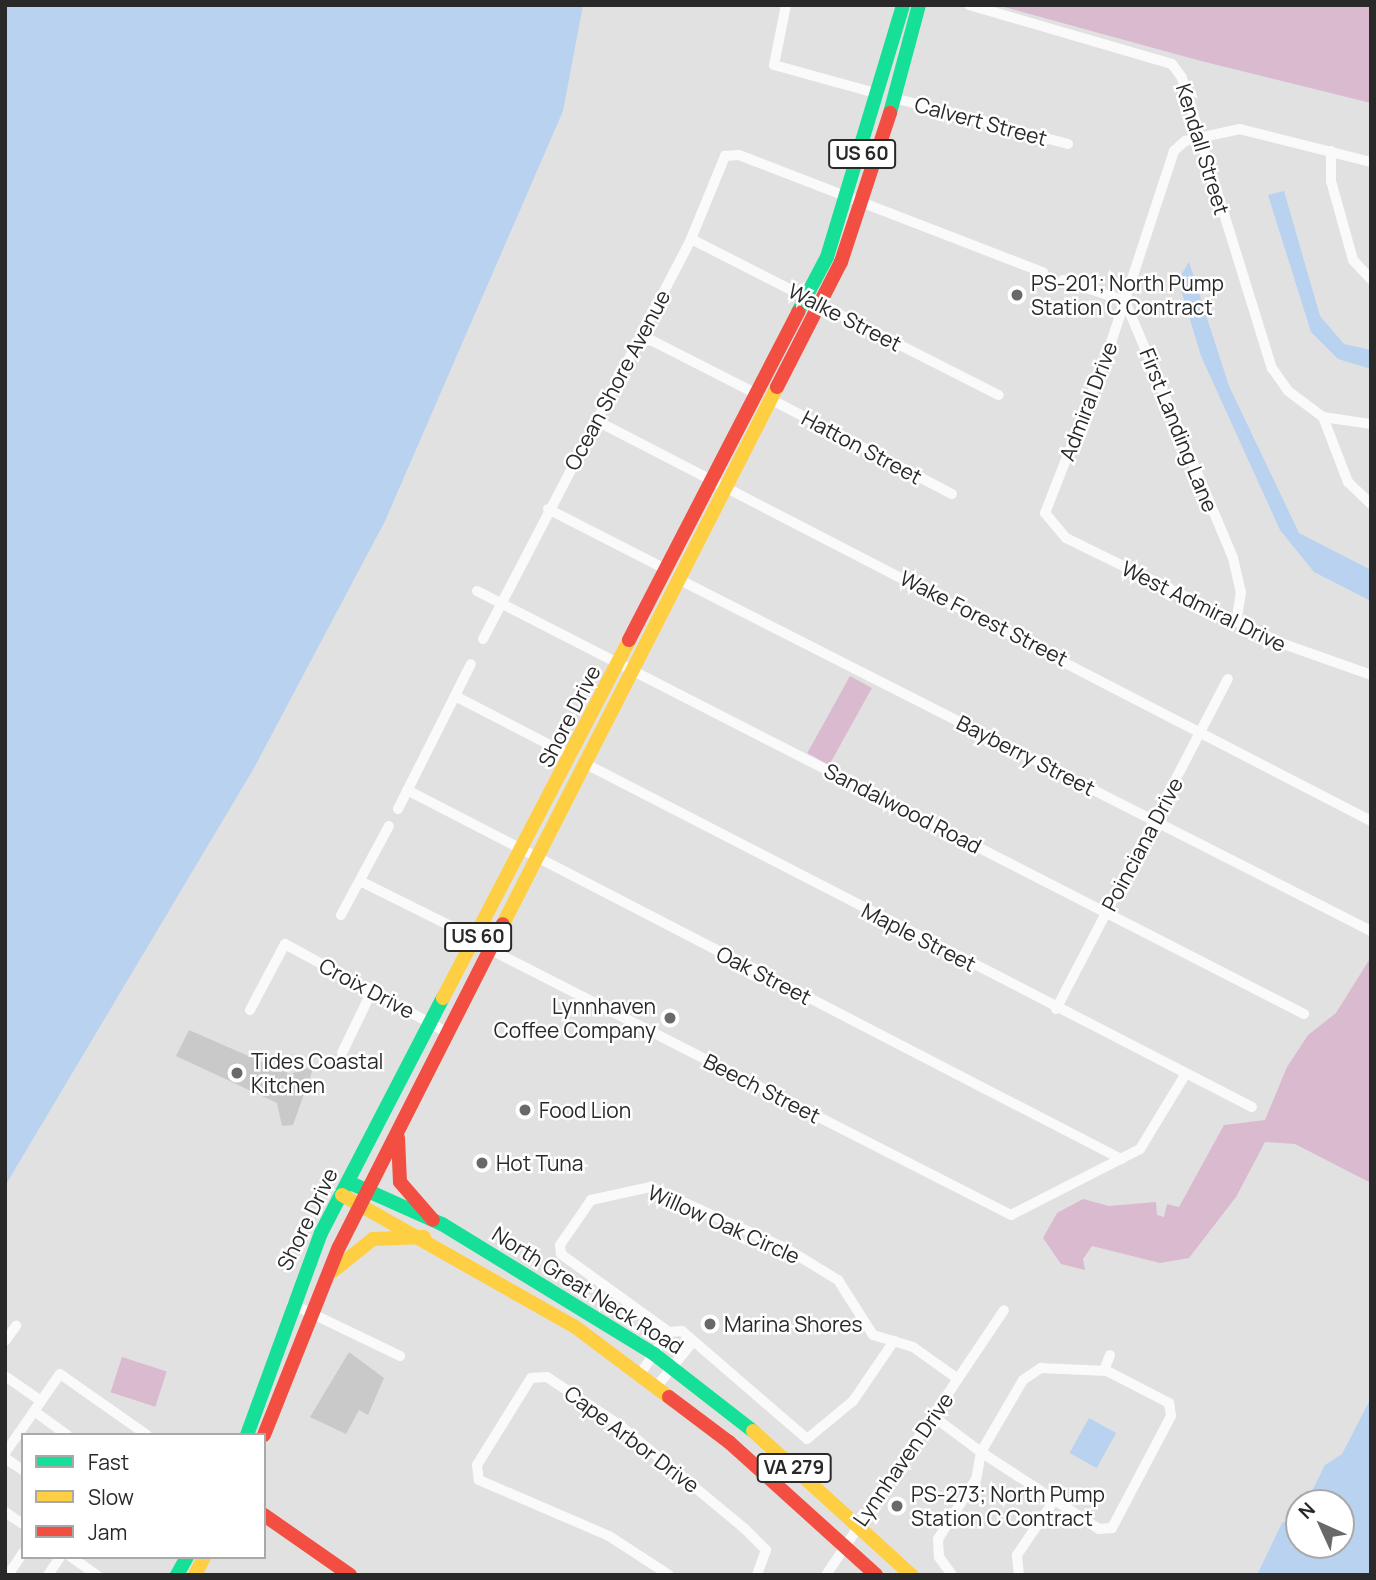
<!DOCTYPE html>
<style>
body{margin:0}
#map{position:relative;width:1376px;height:1580px;overflow:hidden;background:#e1e1e2;font-family:Manrope,sans-serif}
div>[style]{position:absolute}
[style*='--x']{left:calc(var(--x)*1px);top:calc(var(--y)*1px);width:calc(var(--w)*1px);rotate:calc(var(--a)*1deg)}
.green>*{inset:0;background:#d9bacf;transform-origin:0 0}
.water>*{inset:0;background:#b8d2ef;transform-origin:0 0}
.building>*{inset:0;background:#c9c9ca}
.street>*{height:10px;margin:-5px;padding:0 5px;transform-origin:5px;border-radius:5px;background:#fafafb}
.fast>*{height:14px;margin:-7px;padding:0 7px;transform-origin:7px;border-radius:7px;background:#16e098}
.slow>*{height:14px;margin:-7px;padding:0 7px;transform-origin:7px;border-radius:7px;background:#ffcf43}
.jam>*{height:14px;margin:-7px;padding:0 7px;transform-origin:7px;border-radius:7px;background:#f24e42}
.dots>*{width:19px;height:19px;translate:-50% -50%;box-sizing:border-box;border:4px solid #fff;border-radius:50%}
span{translate:-50% -50%;white-space:nowrap;text-align:center;line-height:1.15;-webkit-text-stroke:5px #fff;paint-order:stroke}
.shield-label span{padding:2px 5px;background:#fff;border:2px solid;border-radius:5px;-webkit-text-stroke-width:0}
.shield-label{font-size:19px;color:#29292a;font-weight:700}
.street-label{font-size:21px;color:#29292a}
.poi-label{font-size:21px;color:#29292a}
.left{translate:0 -50%;text-align:left}
.right{translate:-100% -50%;text-align:right}
.frame{position:absolute;inset:0;border:7px solid #29292a;pointer-events:none}
.legend{position:absolute;left:21px;top:1433px;width:245px;height:126px;box-sizing:border-box;background:#fff;border:2px solid #a9a9aa;margin:0;padding:9px 12px;list-style:none;font-size:21px;color:#29292a}
.legend li{display:flex;align-items:center;gap:14px;height:35px}
.legend b{width:35px;border:2px solid #a9a9aa}
.north{position:absolute;left:1285px;top:1489px;width:70px;height:70px;box-sizing:border-box;background:#fff;border:2px solid #a9a9aa;border-radius:50%;rotate:315deg;font-size:19px;font-weight:700;line-height:28px;text-align:center;color:#29292a}
.north::after{content:'';display:block;margin:auto;width:24px;height:32px;background:#69696a;clip-path:polygon(50% 0,100% 100%,50% 72%,0 100%)}
</style>
<div id="map">
<div class="green">
<i style="clip-path:polygon(997px 5px,1371px 5px,1371px 103px,1201px 61px)"></i>
<i style="left:850px;top:676px;width:25px;height:88px;rotate:29deg"></i>
<i style="clip-path:polygon(1371px 957px,1371px 1183px,1295px 1144px,1265px 1142px,1236px 1197px,1189px 1258px,1160px 1263px,1092px 1246px,1083px 1259px,1085px 1270px,1061px 1264px,1043px 1238px,1057px 1213px,1083px 1199px,1109px 1206px,1156px 1202px,1157px 1215px,1164px 1217px,1167px 1204px,1179px 1207px,1224px 1125px,1265px 1120px,1287px 1067px,1308px 1035px,1336px 1013px)"></i>
<i style="left:122px;top:1357px;width:47px;height:37px;rotate:18deg"></i>
</div>
<div class="water">
<i style="clip-path:polygon(5px 5px,583px 5px,563px 111px,385px 521px,254px 768px,5px 1186px)"></i>
<i style="clip-path:polygon(1284px 191px,1320px 316px,1344px 344px,1371px 350px,1371px 369px,1338px 359px,1311px 332px,1268px 195px)"></i>
<i style="clip-path:polygon(1189px 262px,1229px 386px,1299px 533px,1371px 570px,1371px 601px,1314px 572px,1280px 530px,1201px 356px,1178px 280px)"></i>
<i style="clip-path:polygon(1371px 1398px,1371px 1575px,1257px 1575px,1282px 1523px,1299px 1515px,1299px 1545px,1341px 1545px,1341px 1503px,1306px 1503px,1325px 1465px,1342px 1454px)"></i>
<i style="left:1089px;top:1418px;width:31px;height:40px;rotate:29deg"></i>
</div>
<div class="building">
<i style="clip-path:polygon(189px 1030px,290px 1074px,314px 1066px,293px 1125px,282px 1126px,277px 1103px,176px 1056px)"></i>
<i style="clip-path:polygon(349px 1352px,384px 1378px,368px 1415px,359px 1410px,346px 1434px,310px 1417px)"></i>
</div>
<div class="street">
<i style="--x:786;--y:5;--w:61;--a:101.3"></i>
<i style="--x:774;--y:65;--w:109;--a:15.4"></i>
<i style="--x:969;--y:5;--w:211;--a:16.2"></i>
<i style="--x:1172;--y:64;--w:17;--a:54"></i>
<i style="--x:1182;--y:78;--w:304;--a:72.8"></i>
<i style="--x:1272;--y:368;--w:28;--a:55"></i>
<i style="--x:1288;--y:391;--w:44;--a:36.6"></i>
<i style="--x:1323;--y:417;--w:49;--a:8.3"></i>
<i style="--x:894;--y:98;--w:180;--a:14.8"></i>
<i style="--x:1331;--y:151;--w:30;--a:90"></i>
<i style="--x:1331;--y:181;--w:82;--a:74.4"></i>
<i style="--x:1353;--y:260;--w:26;--a:47"></i>
<i style="--x:1371;--y:162;--w:135;--a:-165.9"></i>
<i style="--x:1240;--y:129;--w:56;--a:167.7"></i>
<i style="--x:1185;--y:141;--w:15;--a:138"></i>
<i style="--x:1174;--y:151;--w:208;--a:108.2"></i>
<i style="--x:1109;--y:349;--w:176;--a:111.3"></i>
<i style="--x:1045;--y:513;--w:33;--a:50"></i>
<i style="--x:1066;--y:538;--w:236;--a:26.1"></i>
<i style="--x:1278;--y:642;--w:99;--a:19.5"></i>
<i style="--x:691;--y:239;--w:345;--a:26.9"></i>
<i style="--x:1063;--y:280;--w:65;--a:18.7"></i>
<i style="--x:1125;--y:301;--w:279;--a:67.2"></i>
<i style="--x:1233;--y:558;--w:35;--a:77"></i>
<i style="--x:1241;--y:592;--w:30;--a:99"></i>
<i style="--x:641;--y:335;--w:130;--a:27"></i>
<i style="--x:772;--y:400;--w:203;--a:27.6"></i>
<i style="--x:1323;--y:417;--w:70;--a:69"></i>
<i style="--x:1348;--y:482;--w:32;--a:44"></i>
<i style="--x:595;--y:420;--w:873;--a:27.33"></i>
<i style="--x:548;--y:509;--w:134;--a:27.1"></i>
<i style="--x:680;--y:580;--w:775;--a:26.93"></i>
<i style="--x:477;--y:591;--w:929;--a:27.09"></i>
<i style="--x:483;--y:639;--w:451;--a:-62.5"></i>
<i style="--x:691;--y:239;--w:90;--a:-67.7"></i>
<i style="--x:725;--y:156;--w:14;--a:-4"></i>
<i style="--x:739;--y:155;--w:326;--a:21.1"></i>
<i style="--x:455;--y:696;--w:131;--a:27.3"></i>
<i style="--x:586;--y:764;--w:749;--a:27.25"></i>
<i style="--x:407;--y:790;--w:804;--a:27.33"></i>
<i style="--x:398;--y:809;--w:162;--a:-63.3"></i>
<i style="--x:362;--y:882;--w:128;--a:26.4"></i>
<i style="--x:341;--y:915;--w:101;--a:-61.7"></i>
<i style="--x:491;--y:950;--w:584;--a:27"></i>
<i style="--x:1011;--y:1215;--w:145;--a:-27.1"></i>
<i style="--x:1140;--y:1149;--w:87;--a:-58.7"></i>
<i style="--x:1056;--y:1009;--w:372;--a:-62.5"></i>
<i style="--x:250;--y:1010;--w:75;--a:-62.1"></i>
<i style="--x:285;--y:944;--w:186;--a:28.6"></i>
<i style="--x:342;--y:1053;--w:69;--a:-64.2"></i>
<i style="--x:292;--y:1304;--w:120;--a:25.7"></i>
<i style="--x:669;--y:1332;--w:133;--a:-144.2"></i>
<i style="--x:561;--y:1254;--w:9;--a:-96"></i>
<i style="--x:560;--y:1245;--w:55;--a:-55.4"></i>
<i style="--x:591;--y:1200;--w:60;--a:-12.4"></i>
<i style="--x:650;--y:1187;--w:150;--a:24.3"></i>
<i style="--x:787;--y:1249;--w:60;--a:31.3"></i>
<i style="--x:838;--y:1280;--w:65;--a:57.5"></i>
<i style="--x:873;--y:1335;--w:42;--a:16.7"></i>
<i style="--x:913;--y:1347;--w:55;--a:35.4"></i>
<i style="--x:5;--y:1341;--w:19;--a:-54"></i>
<i style="--x:1041;--y:1368;--w:66;--a:2.6"></i>
<i style="--x:1107;--y:1371;--w:70;--a:27.3"></i>
<i style="--x:1169;--y:1403;--w:13;--a:81"></i>
<i style="--x:1171;--y:1416;--w:127;--a:117.8"></i>
<i style="--x:1112;--y:1528;--w:13;--a:176"></i>
<i style="--x:1099;--y:1529;--w:141;--a:-146.9"></i>
<i style="--x:981;--y:1452;--w:83;--a:-59.7"></i>
<i style="--x:1023;--y:1380;--w:22;--a:-34"></i>
<i style="--x:1104;--y:1370;--w:16;--a:-68"></i>
<i style="--x:640;--y:1374;--w:51;--a:-55.4"></i>
<i style="--x:669;--y:1332;--w:13;--a:-4"></i>
<i style="--x:682;--y:1331;--w:165;--a:40.8"></i>
<i style="--x:807;--y:1439;--w:60;--a:-39.6"></i>
<i style="--x:853;--y:1401;--w:73;--a:-55.7"></i>
<i style="--x:5;--y:1376;--w:44;--a:34.8"></i>
<i style="--x:657;--y:1386;--w:54;--a:-51"></i>
<i style="--x:34;--y:1411;--w:41;--a:36"></i>
<i style="--x:934;--y:1417;--w:59;--a:36.7"></i>
<i style="--x:981;--y:1452;--w:27;--a:100"></i>
<i style="--x:976;--y:1479;--w:71;--a:122.3"></i>
<i style="--x:938;--y:1539;--w:18;--a:87"></i>
<i style="--x:939;--y:1557;--w:22;--a:54"></i>
<i style="--x:5;--y:1453;--w:96;--a:-55.2"></i>
<i style="--x:60;--y:1374;--w:106;--a:35"></i>
<i style="--x:5;--y:1458;--w:22;--a:34"></i>
<i style="--x:5;--y:1512;--w:22;--a:34"></i>
<i style="--x:71;--y:1557;--w:32;--a:35"></i>
<i style="--x:8;--y:1575;--w:27;--a:-56"></i>
<i style="--x:48;--y:1575;--w:22;--a:-56"></i>
<i style="--x:669;--y:1575;--w:72;--a:-147"></i>
<i style="--x:609;--y:1536;--w:142;--a:-156.7"></i>
<i style="--x:479;--y:1480;--w:15;--a:-98"></i>
<i style="--x:477;--y:1465;--w:102;--a:-58.2"></i>
<i style="--x:531;--y:1378;--w:16;--a:-4"></i>
<i style="--x:547;--y:1377;--w:89;--a:33.5"></i>
<i style="--x:621;--y:1426;--w:161;--a:39.7"></i>
<i style="--x:745;--y:1529;--w:30;--a:45"></i>
<i style="--x:766;--y:1550;--w:27;--a:110"></i>
<i style="--x:826;--y:1575;--w:319;--a:-56.1"></i>
<i style="--x:1019;--y:1575;--w:20;--a:-96"></i>
<i style="--x:1017;--y:1555;--w:68;--a:-55.8"></i>
</div>
<div class="fast">
<i style="--x:890;--y:113;--w:112;--a:-75"></i>
<i style="--x:798;--y:312;--w:62;--a:-62.2"></i>
<i style="--x:827;--y:257;--w:263;--a:-73.2"></i>
<i style="--x:348;--y:1182;--w:103;--a:24.1"></i>
<i style="--x:442;--y:1224;--w:249;--a:31.5"></i>
<i style="--x:654;--y:1354;--w:125;--a:37.9"></i>
<i style="--x:247;--y:1435;--w:215;--a:-69.9"></i>
<i style="--x:321;--y:1233;--w:265;--a:-62.6"></i>
<i style="--x:177;--y:1575;--w:21;--a:-61"></i>
</div>
<div class="slow">
<i style="--x:503;--y:924;--w:603;--a:-62.97"></i>
<i style="--x:443;--y:998;--w:403;--a:-62.5"></i>
<i style="--x:342;--y:1195;--w:266;--a:29.5"></i>
<i style="--x:574;--y:1326;--w:119;--a:36.8"></i>
<i style="--x:333;--y:1271;--w:51;--a:-38.7"></i>
<i style="--x:373;--y:1239;--w:51;--a:-2.2"></i>
<i style="--x:753;--y:1431;--w:214;--a:42.3"></i>
<i style="--x:195;--y:1575;--w:20;--a:-63"></i>
</div>
<div class="jam">
<i style="--x:777;--y:387;--w:140;--a:-62.9"></i>
<i style="--x:841;--y:262;--w:157;--a:-71.8"></i>
<i style="--x:629;--y:640;--w:369;--a:-62.7"></i>
<i style="--x:398;--y:1138;--w:44;--a:87.4"></i>
<i style="--x:400;--y:1182;--w:50;--a:49"></i>
<i style="--x:669;--y:1397;--w:75;--a:36.9"></i>
<i style="--x:729;--y:1442;--w:198;--a:42.1"></i>
<i style="--x:264;--y:1435;--w:202;--a:-68.3"></i>
<i style="--x:339;--y:1247;--w:362;--a:-63.1"></i>
<i style="--x:264;--y:1515;--w:105;--a:34.9"></i>
</div>
<div class="dots">
<i style="left:1017px;top:295px;background:#69696a"></i>
<i style="left:670px;top:1018px;background:#69696a"></i>
<i style="left:237px;top:1073px;background:#69696a"></i>
<i style="left:525px;top:1110px;background:#69696a"></i>
<i style="left:482px;top:1163px;background:#69696a"></i>
<i style="left:710px;top:1324px;background:#69696a"></i>
<i style="left:897px;top:1506px;background:#69696a"></i>
</div>
<div class="shield-label">
<span style="left:862px;top:154px">US 60</span>
<span style="left:478px;top:937px">US 60</span>
<span style="left:794px;top:1468px">VA 279</span>
</div>
<div class="street-label">
<span style="left:981px;top:121px;rotate:15deg">Calvert Street</span>
<span style="left:1203px;top:149px;rotate:73deg">Kendall Street</span>
<span style="left:845px;top:317px;rotate:27deg">Walke Street</span>
<span style="left:617px;top:380px;rotate:-62deg">Ocean Shore Avenue</span>
<span style="left:1088px;top:401px;rotate:-69deg">Admiral Drive</span>
<span style="left:1179px;top:430px;rotate:68deg">First Landing Lane</span>
<span style="left:862px;top:447px;rotate:28deg">Hatton Street</span>
<span style="left:1204px;top:606px;rotate:26deg">West Admiral Drive</span>
<span style="left:984px;top:618px;rotate:27deg">Wake Forest Street</span>
<span style="left:569px;top:716px;rotate:-63deg">Shore Drive</span>
<span style="left:1026px;top:755px;rotate:27deg">Bayberry Street</span>
<span style="left:903px;top:808px;rotate:27deg">Sandalwood Road</span>
<span style="left:1142px;top:844px;rotate:-62deg">Poinciana Drive</span>
<span style="left:919px;top:937px;rotate:27deg">Maple Street</span>
<span style="left:764px;top:975px;rotate:27deg">Oak Street</span>
<span style="left:367px;top:988px;rotate:28deg">Croix Drive</span>
<span style="left:762px;top:1088px;rotate:27deg">Beech Street</span>
<span style="left:307px;top:1219px;rotate:-64deg">Shore Drive</span>
<span style="left:724px;top:1224px;rotate:24deg">Willow Oak Circle</span>
<span style="left:588px;top:1290px;rotate:32deg">North Great Neck Road</span>
<span style="left:632px;top:1439px;rotate:37deg">Cape Arbor Drive</span>
<span style="left:903px;top:1459px;rotate:-55deg">Lynnhaven Drive</span>
</div>
<div class="poi-label">
<span class="left" style="left:1031px;top:295px">PS-201; North Pump<br>Station C Contract</span>
<span class="right" style="left:656px;top:1018px">Lynnhaven<br>Coffee Company</span>
<span class="left" style="left:251px;top:1073px">Tides Coastal<br>Kitchen</span>
<span class="left" style="left:539px;top:1110px">Food Lion</span>
<span class="left" style="left:496px;top:1163px">Hot Tuna</span>
<span class="left" style="left:724px;top:1324px">Marina Shores</span>
<span class="left" style="left:911px;top:1506px">PS-273; North Pump<br>Station C Contract</span>
</div>
<div class="frame"></div>
<ul class="legend">
<li><b style="height:9px;background:#16e098"></b>Fast</li>
<li><b style="height:9px;background:#ffcf43"></b>Slow</li>
<li><b style="height:9px;background:#f24e42"></b>Jam</li>
</ul>
<div class="north">N</div>
</div>
